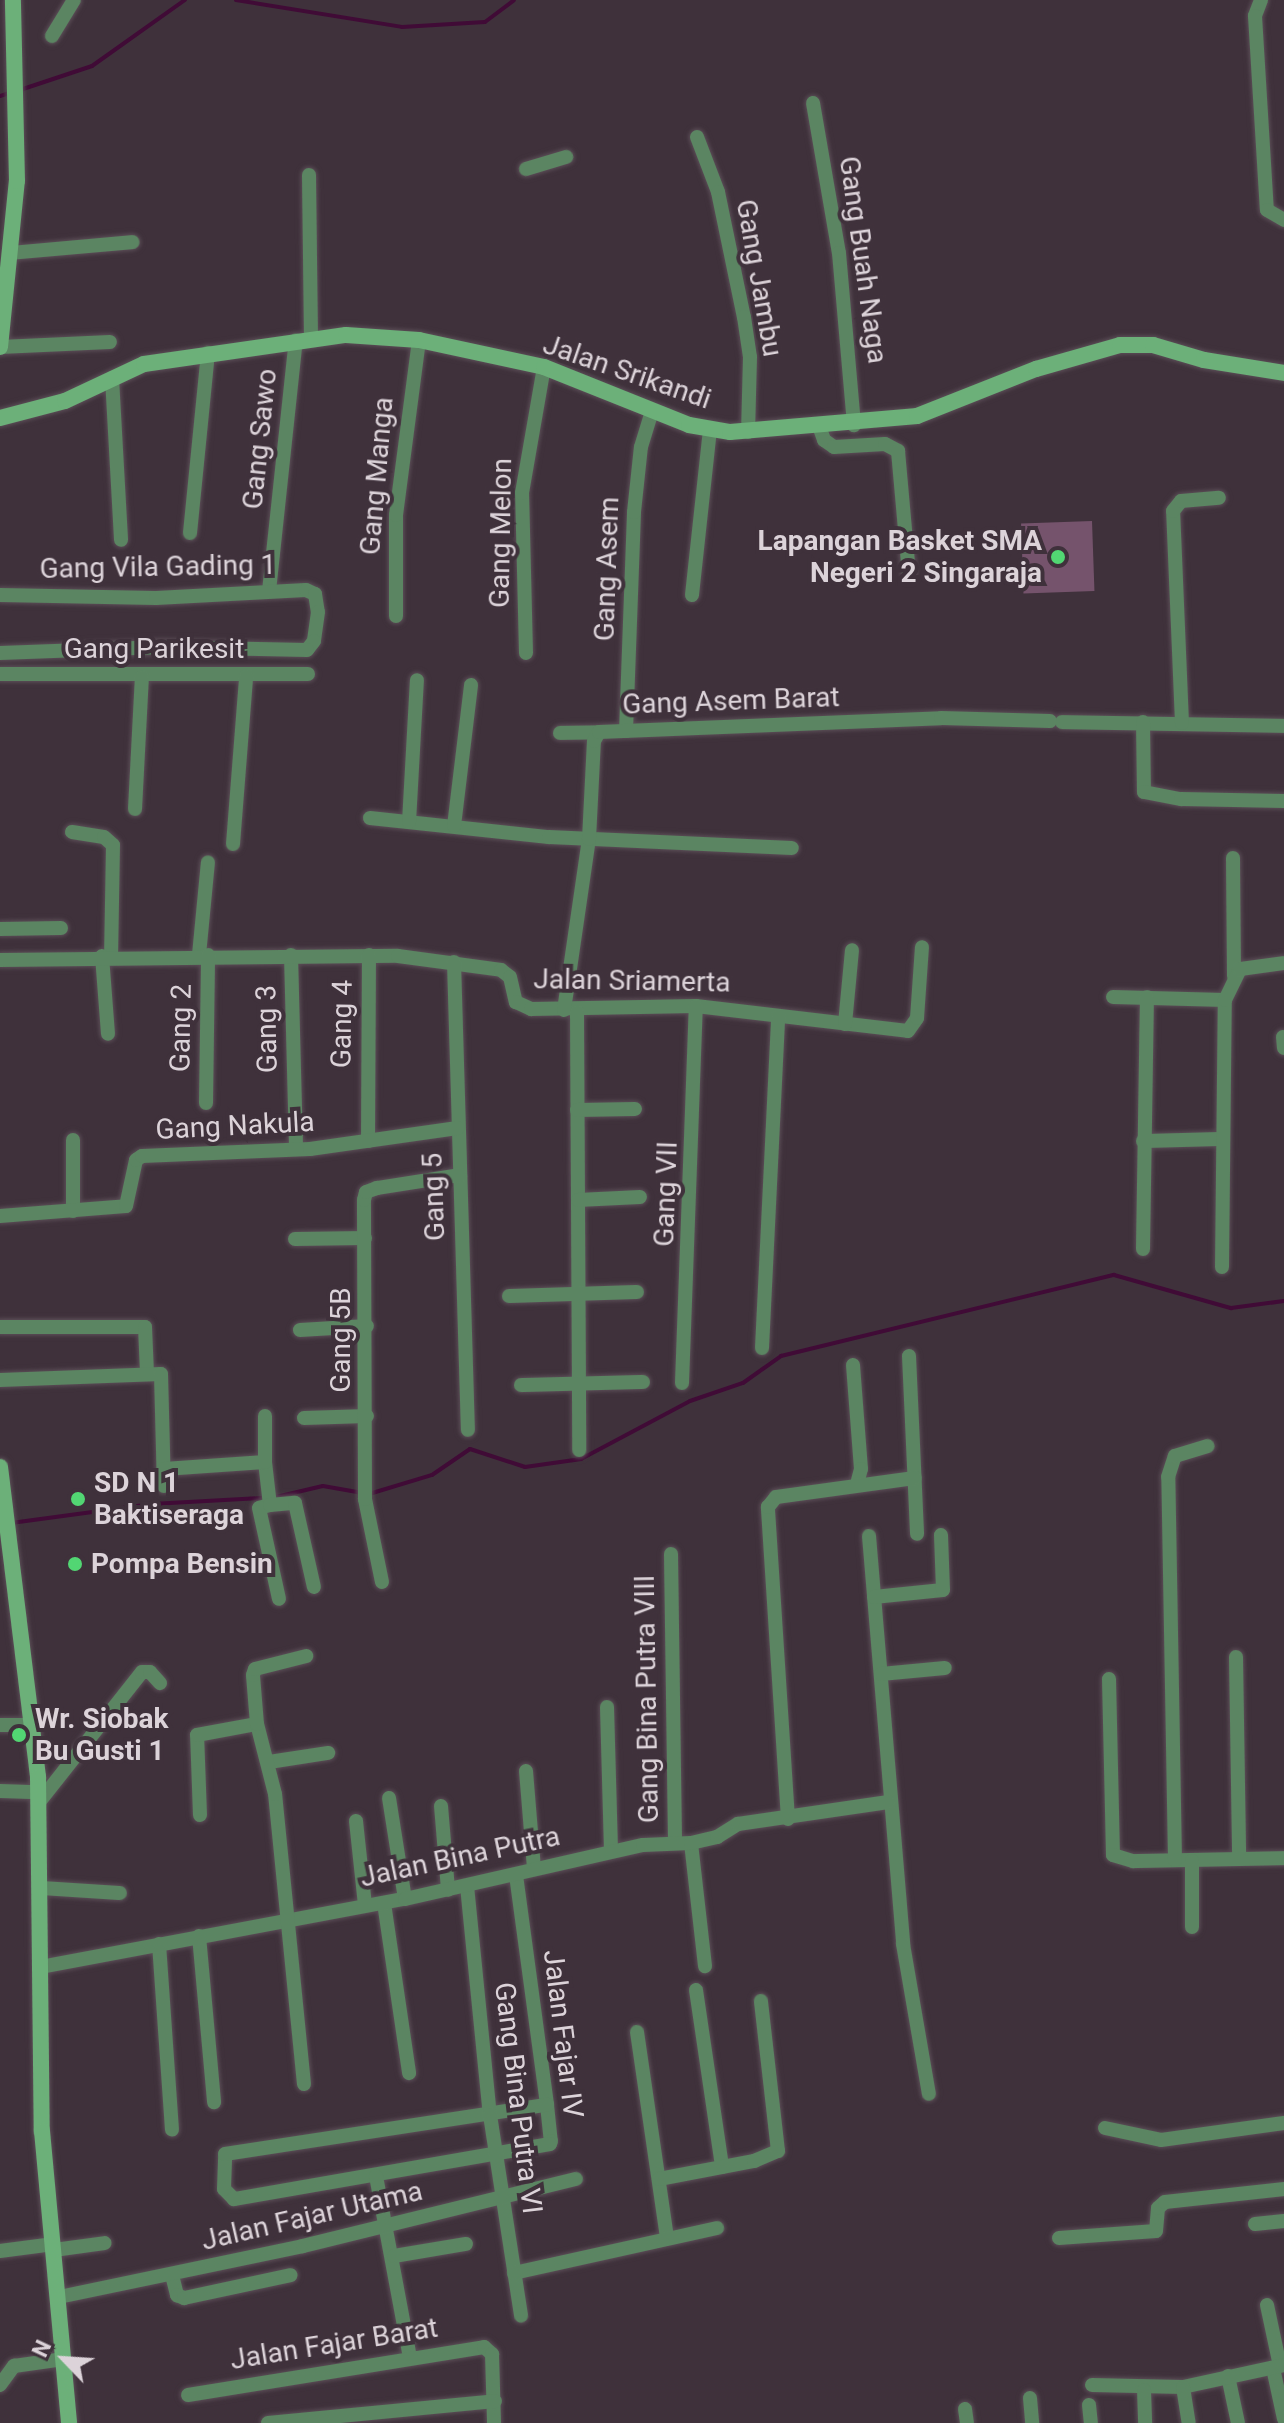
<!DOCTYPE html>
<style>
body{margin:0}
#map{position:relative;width:1284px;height:2423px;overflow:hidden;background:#3f313b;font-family:Roboto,sans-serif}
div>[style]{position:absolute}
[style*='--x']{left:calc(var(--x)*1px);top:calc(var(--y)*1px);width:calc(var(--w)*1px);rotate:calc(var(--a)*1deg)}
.green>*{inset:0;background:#75536c;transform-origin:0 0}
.stream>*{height:4px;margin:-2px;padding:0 2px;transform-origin:2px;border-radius:2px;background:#400b36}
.roads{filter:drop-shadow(0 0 2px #5b4e57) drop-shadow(0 0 2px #5b4e57)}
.street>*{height:14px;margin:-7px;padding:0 7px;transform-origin:7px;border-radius:7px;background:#5b8562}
.secondary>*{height:16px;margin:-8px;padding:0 8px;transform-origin:8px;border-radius:8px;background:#6cb079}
.dots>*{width:22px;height:22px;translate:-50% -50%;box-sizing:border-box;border:4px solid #3f313b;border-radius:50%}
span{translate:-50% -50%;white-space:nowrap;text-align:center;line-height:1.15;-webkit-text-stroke:8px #3f313b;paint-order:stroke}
.street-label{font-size:28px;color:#dcd3d9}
.poi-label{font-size:28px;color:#dcd3d9;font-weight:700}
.right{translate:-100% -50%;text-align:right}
.left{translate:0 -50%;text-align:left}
.north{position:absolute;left:24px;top:2319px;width:80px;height:80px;-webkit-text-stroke:6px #3f313b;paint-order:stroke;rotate:295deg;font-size:22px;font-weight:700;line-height:32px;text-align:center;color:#dcd3d9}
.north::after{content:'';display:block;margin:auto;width:28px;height:36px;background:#dcd3d9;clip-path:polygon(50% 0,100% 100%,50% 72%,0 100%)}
</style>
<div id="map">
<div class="green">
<i style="left:1092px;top:521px;width:70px;height:71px;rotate:88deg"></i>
</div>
<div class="stream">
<i style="--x:236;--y:0;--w:168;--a:9.2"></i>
<i style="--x:402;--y:27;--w:83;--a:-3.4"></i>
<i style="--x:485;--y:22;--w:36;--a:-37"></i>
<i style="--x:20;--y:90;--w:76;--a:-18.4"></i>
<i style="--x:92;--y:66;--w:114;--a:-35.4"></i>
<i style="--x:0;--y:96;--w:13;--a:-18"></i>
<i style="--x:369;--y:1494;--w:66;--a:-16.8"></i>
<i style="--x:432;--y:1475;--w:46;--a:-34.4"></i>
<i style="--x:470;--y:1449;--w:58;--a:18.1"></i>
<i style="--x:525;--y:1467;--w:57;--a:-8.1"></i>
<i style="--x:581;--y:1459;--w:123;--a:-28"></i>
<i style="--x:690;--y:1401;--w:56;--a:-18.8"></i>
<i style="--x:743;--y:1383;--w:47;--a:-35.4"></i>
<i style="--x:781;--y:1356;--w:343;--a:-13.7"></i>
<i style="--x:1114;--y:1275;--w:122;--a:15.8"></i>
<i style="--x:1231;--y:1308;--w:53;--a:-7.5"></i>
<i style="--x:276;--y:1497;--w:48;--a:-13.2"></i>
<i style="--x:323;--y:1486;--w:39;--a:10"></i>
<i style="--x:11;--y:1523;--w:142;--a:-7.7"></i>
<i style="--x:152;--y:1504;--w:111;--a:-3.1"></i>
</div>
<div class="roads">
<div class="street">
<i style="--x:1261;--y:0;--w:17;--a:111"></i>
<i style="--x:1255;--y:16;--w:194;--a:86.5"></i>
<i style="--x:1267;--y:210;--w:20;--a:30"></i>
<i style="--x:52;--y:36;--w:42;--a:-58.6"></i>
<i style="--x:813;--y:103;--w:152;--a:80.2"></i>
<i style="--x:839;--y:253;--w:173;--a:85"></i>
<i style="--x:697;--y:137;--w:59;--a:69.1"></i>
<i style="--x:718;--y:192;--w:128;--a:78.3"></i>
<i style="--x:744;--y:317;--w:40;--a:81.5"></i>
<i style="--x:750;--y:357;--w:75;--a:91.5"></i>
<i style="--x:526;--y:169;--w:42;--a:-16.7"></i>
<i style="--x:309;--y:175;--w:162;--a:89.3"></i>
<i style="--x:10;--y:253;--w:123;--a:-5.1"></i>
<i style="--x:0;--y:347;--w:110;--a:-2.6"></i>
<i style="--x:112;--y:378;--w:162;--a:86.8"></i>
<i style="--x:819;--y:426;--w:15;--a:70"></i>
<i style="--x:824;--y:440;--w:12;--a:35"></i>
<i style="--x:834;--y:447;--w:51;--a:-3.4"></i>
<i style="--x:885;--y:444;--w:15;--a:28"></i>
<i style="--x:898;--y:451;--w:123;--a:84.9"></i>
<i style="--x:190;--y:533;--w:181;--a:-84.3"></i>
<i style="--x:269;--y:591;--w:252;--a:-83.9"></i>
<i style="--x:0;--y:595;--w:156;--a:1.1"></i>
<i style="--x:156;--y:598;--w:150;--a:-3.1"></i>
<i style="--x:306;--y:590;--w:10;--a:24"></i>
<i style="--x:315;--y:594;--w:18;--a:81"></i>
<i style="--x:318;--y:612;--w:29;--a:98"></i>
<i style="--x:314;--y:641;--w:11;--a:128"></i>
<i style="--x:307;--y:650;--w:145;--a:-178.8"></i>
<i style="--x:162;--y:647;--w:162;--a:177.9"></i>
<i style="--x:692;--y:595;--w:166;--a:-83.8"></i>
<i style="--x:396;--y:616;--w:101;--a:-90"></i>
<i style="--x:396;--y:515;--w:177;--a:-82.5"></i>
<i style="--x:526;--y:653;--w:160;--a:-91.4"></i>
<i style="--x:522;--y:493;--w:128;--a:-80.1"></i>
<i style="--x:0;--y:674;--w:308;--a:0"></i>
<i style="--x:1062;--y:722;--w:222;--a:1"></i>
<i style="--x:1143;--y:722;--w:70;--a:89.2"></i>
<i style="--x:1144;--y:792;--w:38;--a:11"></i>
<i style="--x:1181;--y:799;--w:103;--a:1.1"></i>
<i style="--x:1182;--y:723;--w:212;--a:-92.4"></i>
<i style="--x:1173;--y:511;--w:13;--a:-51"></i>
<i style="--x:1181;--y:501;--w:38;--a:-5"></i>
<i style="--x:626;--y:731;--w:219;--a:-87.9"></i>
<i style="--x:634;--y:512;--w:65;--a:-83.9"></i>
<i style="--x:641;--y:447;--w:39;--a:-73"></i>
<i style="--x:560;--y:733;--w:39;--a:-1"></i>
<i style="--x:135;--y:809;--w:132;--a:-87"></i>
<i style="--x:370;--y:818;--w:180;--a:6.1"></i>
<i style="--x:549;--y:837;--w:243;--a:2.6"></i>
<i style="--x:409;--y:822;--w:142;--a:-86.8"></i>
<i style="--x:454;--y:826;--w:142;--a:-83.1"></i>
<i style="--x:72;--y:832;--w:32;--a:9"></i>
<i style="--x:104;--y:837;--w:12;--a:42"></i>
<i style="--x:113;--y:845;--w:110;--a:91"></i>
<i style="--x:233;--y:844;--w:168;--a:-85.5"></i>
<i style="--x:1233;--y:858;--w:118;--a:89.5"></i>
<i style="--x:0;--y:929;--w:61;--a:-0.9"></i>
<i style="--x:199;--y:955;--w:93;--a:-84.5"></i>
<i style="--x:291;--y:955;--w:194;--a:88.5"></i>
<i style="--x:102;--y:956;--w:78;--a:85.6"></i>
<i style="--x:0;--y:960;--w:398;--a:-0.6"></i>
<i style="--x:398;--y:956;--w:104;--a:7.7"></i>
<i style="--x:501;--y:970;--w:11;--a:38"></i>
<i style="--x:510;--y:977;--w:26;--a:77"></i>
<i style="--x:516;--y:1002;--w:17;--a:25"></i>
<i style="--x:531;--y:1009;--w:165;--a:-1"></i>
<i style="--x:696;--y:1006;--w:213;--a:6.7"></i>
<i style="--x:908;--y:1031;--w:16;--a:-55"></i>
<i style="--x:917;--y:1018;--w:71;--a:-86"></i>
<i style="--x:454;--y:962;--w:468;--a:88.3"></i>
<i style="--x:1113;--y:997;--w:112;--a:1.5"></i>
<i style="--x:564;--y:1010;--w:173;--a:-81.7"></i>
<i style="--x:589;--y:839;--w:98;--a:-87.1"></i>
<i style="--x:594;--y:741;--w:10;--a:-61"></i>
<i style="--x:599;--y:732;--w:342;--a:-2.3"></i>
<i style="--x:941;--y:718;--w:109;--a:1.6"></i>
<i style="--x:577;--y:1012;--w:438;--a:89.7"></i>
<i style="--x:845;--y:1024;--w:74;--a:-84.6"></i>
<i style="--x:1283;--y:1037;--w:11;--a:85"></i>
<i style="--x:206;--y:1103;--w:148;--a:-89.2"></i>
<i style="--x:577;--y:1110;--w:58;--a:-1"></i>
<i style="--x:368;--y:1141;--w:186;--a:-89.7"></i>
<i style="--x:1143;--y:1141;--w:79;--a:-1.5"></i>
<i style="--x:578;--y:1200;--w:62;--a:-2.8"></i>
<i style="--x:73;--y:1211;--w:71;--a:-90"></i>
<i style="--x:0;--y:1216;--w:126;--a:-4.5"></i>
<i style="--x:126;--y:1206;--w:47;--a:-77.7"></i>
<i style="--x:136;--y:1160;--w:7;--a:-34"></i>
<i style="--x:142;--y:1156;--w:168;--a:-2.4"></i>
<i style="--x:310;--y:1149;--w:149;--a:-8.1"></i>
<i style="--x:295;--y:1239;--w:70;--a:-0.8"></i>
<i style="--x:1143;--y:1249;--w:252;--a:-89.1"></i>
<i style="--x:1222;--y:1267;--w:267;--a:-89.4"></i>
<i style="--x:1225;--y:1000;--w:34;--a:-64"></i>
<i style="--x:1240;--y:969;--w:44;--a:-7.8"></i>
<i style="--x:509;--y:1296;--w:128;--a:-1.8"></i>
<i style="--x:0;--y:1327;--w:145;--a:0"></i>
<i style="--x:145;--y:1327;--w:45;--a:87.5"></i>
<i style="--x:300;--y:1330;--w:67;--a:-3.4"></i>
<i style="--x:762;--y:1348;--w:332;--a:-87.2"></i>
<i style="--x:909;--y:1356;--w:178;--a:87.4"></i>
<i style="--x:853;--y:1365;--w:104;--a:85.6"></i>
<i style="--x:861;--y:1469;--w:16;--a:105"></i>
<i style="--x:0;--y:1380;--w:161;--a:-2.1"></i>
<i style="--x:161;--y:1374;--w:112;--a:88.5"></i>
<i style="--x:682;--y:1383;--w:377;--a:-87.9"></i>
<i style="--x:521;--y:1385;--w:122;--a:-1.4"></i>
<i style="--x:304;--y:1418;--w:63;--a:-1.8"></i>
<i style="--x:265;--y:1462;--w:43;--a:83.4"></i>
<i style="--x:270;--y:1505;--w:11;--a:165"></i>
<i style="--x:259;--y:1508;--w:93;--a:77.6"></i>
<i style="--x:164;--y:1469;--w:101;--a:-4"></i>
<i style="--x:265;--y:1462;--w:46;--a:-90"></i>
<i style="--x:270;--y:1505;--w:25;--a:-5"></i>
<i style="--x:295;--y:1503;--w:86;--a:77.3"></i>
<i style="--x:869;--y:1536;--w:409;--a:85.2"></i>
<i style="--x:903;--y:1944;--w:152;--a:80.2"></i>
<i style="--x:671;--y:1554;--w:289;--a:89.2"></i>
<i style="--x:382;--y:1582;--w:85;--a:-101.6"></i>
<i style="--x:365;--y:1499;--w:299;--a:-90.2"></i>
<i style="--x:364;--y:1200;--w:8;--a:-76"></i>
<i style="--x:366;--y:1192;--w:12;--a:-20"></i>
<i style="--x:377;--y:1188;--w:84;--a:-8.9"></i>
<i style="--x:874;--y:1597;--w:69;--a:-5.8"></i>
<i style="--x:943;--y:1590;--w:55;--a:-92.1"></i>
<i style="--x:1236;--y:1657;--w:202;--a:89.1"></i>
<i style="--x:881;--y:1674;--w:64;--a:-5.4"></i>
<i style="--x:1109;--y:1679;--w:176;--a:88.7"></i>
<i style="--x:1113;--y:1855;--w:21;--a:17"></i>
<i style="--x:1133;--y:1861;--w:151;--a:-1.1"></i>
<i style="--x:607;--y:1707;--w:144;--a:88.4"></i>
<i style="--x:0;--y:1725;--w:32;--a:0"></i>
<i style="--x:269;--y:1762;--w:60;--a:-8.7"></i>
<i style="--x:526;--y:1771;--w:97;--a:85.3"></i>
<i style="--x:0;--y:1791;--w:38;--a:2"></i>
<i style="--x:389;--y:1798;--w:102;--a:81"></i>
<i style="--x:40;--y:1801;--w:164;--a:-51.7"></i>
<i style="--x:142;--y:1672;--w:8;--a:0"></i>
<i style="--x:150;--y:1672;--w:15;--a:48"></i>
<i style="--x:441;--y:1806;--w:84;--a:85.2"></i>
<i style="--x:200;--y:1815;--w:80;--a:-92.1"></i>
<i style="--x:197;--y:1735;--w:61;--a:-10.4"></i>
<i style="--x:788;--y:1819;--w:313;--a:-93.7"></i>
<i style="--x:768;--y:1507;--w:13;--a:-51"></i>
<i style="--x:776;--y:1497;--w:140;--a:-7.8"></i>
<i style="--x:356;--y:1821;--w:84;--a:83.9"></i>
<i style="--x:691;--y:1843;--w:124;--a:83.5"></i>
<i style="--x:1175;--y:1860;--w:383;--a:-91"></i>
<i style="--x:1168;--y:1477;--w:22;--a:-72"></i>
<i style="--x:1175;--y:1456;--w:34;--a:-17"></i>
<i style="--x:1192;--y:1861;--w:66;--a:90"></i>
<i style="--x:516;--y:1875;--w:232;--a:82.3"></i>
<i style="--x:547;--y:2105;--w:36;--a:84"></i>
<i style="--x:551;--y:2141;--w:3;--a:108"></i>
<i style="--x:550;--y:2144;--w:321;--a:170.1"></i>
<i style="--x:234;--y:2199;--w:14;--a:-135"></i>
<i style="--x:224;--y:2189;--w:35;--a:-88"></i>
<i style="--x:225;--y:2154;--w:326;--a:-8.7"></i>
<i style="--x:467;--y:1886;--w:230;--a:84.3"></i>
<i style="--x:490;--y:2115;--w:203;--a:81.2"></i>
<i style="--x:41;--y:1888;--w:79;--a:3.6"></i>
<i style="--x:384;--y:1903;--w:172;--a:81.6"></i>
<i style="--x:199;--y:1936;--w:167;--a:84.8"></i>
<i style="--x:159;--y:1944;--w:186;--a:86"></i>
<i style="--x:40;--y:1967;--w:371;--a:-10.6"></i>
<i style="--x:405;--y:1899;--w:244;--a:-12.8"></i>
<i style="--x:643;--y:1845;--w:48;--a:-2.4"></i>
<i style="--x:691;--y:1843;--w:27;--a:-13"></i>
<i style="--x:717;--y:1837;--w:25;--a:-32"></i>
<i style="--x:738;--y:1824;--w:152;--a:-8.3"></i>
<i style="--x:696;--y:1990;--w:179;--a:81.6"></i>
<i style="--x:637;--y:2032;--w:207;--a:81.7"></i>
<i style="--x:304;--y:2084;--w:291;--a:-95.7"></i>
<i style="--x:275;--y:1794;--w:72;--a:-104.4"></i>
<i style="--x:257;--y:1724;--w:49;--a:-94.7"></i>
<i style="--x:253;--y:1675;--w:6;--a:-72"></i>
<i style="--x:255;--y:1669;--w:53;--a:-14.3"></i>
<i style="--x:1105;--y:2128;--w:57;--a:12.1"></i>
<i style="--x:1161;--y:2140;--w:124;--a:-7.9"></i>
<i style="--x:376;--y:2176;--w:184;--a:79.4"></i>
<i style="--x:659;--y:2179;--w:97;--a:-10.7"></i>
<i style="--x:754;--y:2161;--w:26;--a:-23"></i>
<i style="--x:778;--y:2151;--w:151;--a:-96.5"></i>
<i style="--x:1255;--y:2224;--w:29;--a:-6"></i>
<i style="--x:1059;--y:2238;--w:97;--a:-4.1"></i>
<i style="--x:1156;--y:2231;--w:23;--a:-85"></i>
<i style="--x:1158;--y:2208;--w:9;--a:-41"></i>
<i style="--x:1165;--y:2202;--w:120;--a:-6.2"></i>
<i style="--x:54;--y:2250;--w:51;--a:-7.8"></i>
<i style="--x:0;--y:2251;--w:54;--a:-7.4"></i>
<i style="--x:394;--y:2256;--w:73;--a:-9.5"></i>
<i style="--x:514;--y:2273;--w:208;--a:-12.5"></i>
<i style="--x:172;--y:2275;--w:21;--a:76"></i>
<i style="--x:177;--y:2295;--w:8;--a:23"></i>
<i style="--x:184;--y:2298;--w:109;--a:-12.1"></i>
<i style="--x:59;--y:2297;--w:249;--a:-11.8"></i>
<i style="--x:303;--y:2246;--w:281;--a:-13.8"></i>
<i style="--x:1267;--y:2305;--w:62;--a:78"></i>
<i style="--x:1273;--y:2368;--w:52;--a:77.8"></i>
<i style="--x:1228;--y:2376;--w:48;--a:78"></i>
<i style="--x:0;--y:2385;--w:24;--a:-54"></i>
<i style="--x:14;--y:2366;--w:50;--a:-8"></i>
<i style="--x:1092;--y:2385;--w:91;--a:1.3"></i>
<i style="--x:1183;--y:2387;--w:103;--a:-12.3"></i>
<i style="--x:1183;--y:2387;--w:36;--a:81"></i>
<i style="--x:1144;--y:2390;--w:33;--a:88"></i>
<i style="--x:188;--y:2395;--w:300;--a:-9.2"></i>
<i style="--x:484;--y:2347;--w:11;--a:41"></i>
<i style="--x:492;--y:2354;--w:69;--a:88.3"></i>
<i style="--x:1030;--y:2398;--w:25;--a:85"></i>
<i style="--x:1089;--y:2405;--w:18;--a:84"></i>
<i style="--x:965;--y:2409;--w:14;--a:82"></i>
<i style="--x:268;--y:2423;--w:228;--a:-5.5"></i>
</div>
<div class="secondary">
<i style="--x:0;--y:347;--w:167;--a:-84.2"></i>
<i style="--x:17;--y:181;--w:181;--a:-91.3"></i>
<i style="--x:0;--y:418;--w:67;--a:-14.7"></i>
<i style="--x:65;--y:401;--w:87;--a:-25.1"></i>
<i style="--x:144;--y:364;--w:204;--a:-8.2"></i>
<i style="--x:346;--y:335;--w:73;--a:3.9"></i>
<i style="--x:419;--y:340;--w:128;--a:12.2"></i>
<i style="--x:544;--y:367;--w:156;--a:21.8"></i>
<i style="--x:689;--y:425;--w:42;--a:9.7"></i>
<i style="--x:730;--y:432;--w:188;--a:-4.9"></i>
<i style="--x:917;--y:416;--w:128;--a:-21.6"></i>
<i style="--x:1036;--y:369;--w:87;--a:-15.9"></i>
<i style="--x:1120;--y:345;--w:33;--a:0"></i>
<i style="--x:1153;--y:345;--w:53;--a:16.4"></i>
<i style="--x:1204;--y:360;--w:81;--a:9.2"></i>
<i style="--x:0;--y:1467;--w:312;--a:83"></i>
<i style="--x:38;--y:1777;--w:354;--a:89.4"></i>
<i style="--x:42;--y:2131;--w:293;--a:84.7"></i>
</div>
</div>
<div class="dots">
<i style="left:1058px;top:557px;background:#52d673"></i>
<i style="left:78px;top:1499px;background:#52d673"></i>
<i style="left:75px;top:1564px;background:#52d673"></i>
<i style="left:19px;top:1735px;background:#52d673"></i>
</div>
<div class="street-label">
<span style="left:863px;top:260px;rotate:82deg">Gang Buah Naga</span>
<span style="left:759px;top:278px;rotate:80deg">Gang Jambu</span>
<span style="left:627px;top:372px;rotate:19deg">Jalan Srikandi</span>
<span style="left:260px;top:439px;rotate:-84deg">Gang Sawo</span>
<span style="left:377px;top:476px;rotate:-85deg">Gang Manga</span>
<span style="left:501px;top:533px;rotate:-89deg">Gang Melon</span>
<span style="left:158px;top:567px;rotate:-1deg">Gang Vila Gading 1</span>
<span style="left:607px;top:569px;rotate:-88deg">Gang Asem</span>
<span style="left:154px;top:649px">Gang Parikesit</span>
<span style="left:731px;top:701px;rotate:-2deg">Gang Asem Barat</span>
<span style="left:632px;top:981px;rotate:1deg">Jalan Sriamerta</span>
<span style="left:342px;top:1024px;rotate:-89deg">Gang 4</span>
<span style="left:181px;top:1028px;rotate:-89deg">Gang 2</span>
<span style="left:267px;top:1029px;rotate:-91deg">Gang 3</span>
<span style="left:235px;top:1126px;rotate:-3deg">Gang Nakula</span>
<span style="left:666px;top:1194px;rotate:-88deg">Gang VII</span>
<span style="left:434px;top:1197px;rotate:-92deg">Gang 5</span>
<span style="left:341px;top:1340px;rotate:-90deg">Gang 5B</span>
<span style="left:647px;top:1699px;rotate:-91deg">Gang Bina Putra VIII</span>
<span style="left:460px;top:1857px;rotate:-12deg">Jalan Bina Putra</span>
<span style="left:563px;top:2034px;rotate:83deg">Jalan Fajar IV</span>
<span style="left:518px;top:2098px;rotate:83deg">Gang Bina Putra VI</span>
<span style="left:312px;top:2216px;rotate:-13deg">Jalan Fajar Utama</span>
<span style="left:334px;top:2344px;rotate:-9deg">Jalan Fajar Barat</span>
</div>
<div class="poi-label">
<span class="right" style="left:1042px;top:557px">Lapangan Basket SMA<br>Negeri 2 Singaraja</span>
<span class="left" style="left:94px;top:1499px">SD N 1<br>Baktiseraga</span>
<span class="left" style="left:91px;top:1564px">Pompa Bensin</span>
<span class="left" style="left:35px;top:1735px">Wr. Siobak<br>Bu Gusti 1</span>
</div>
<div class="north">N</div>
</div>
